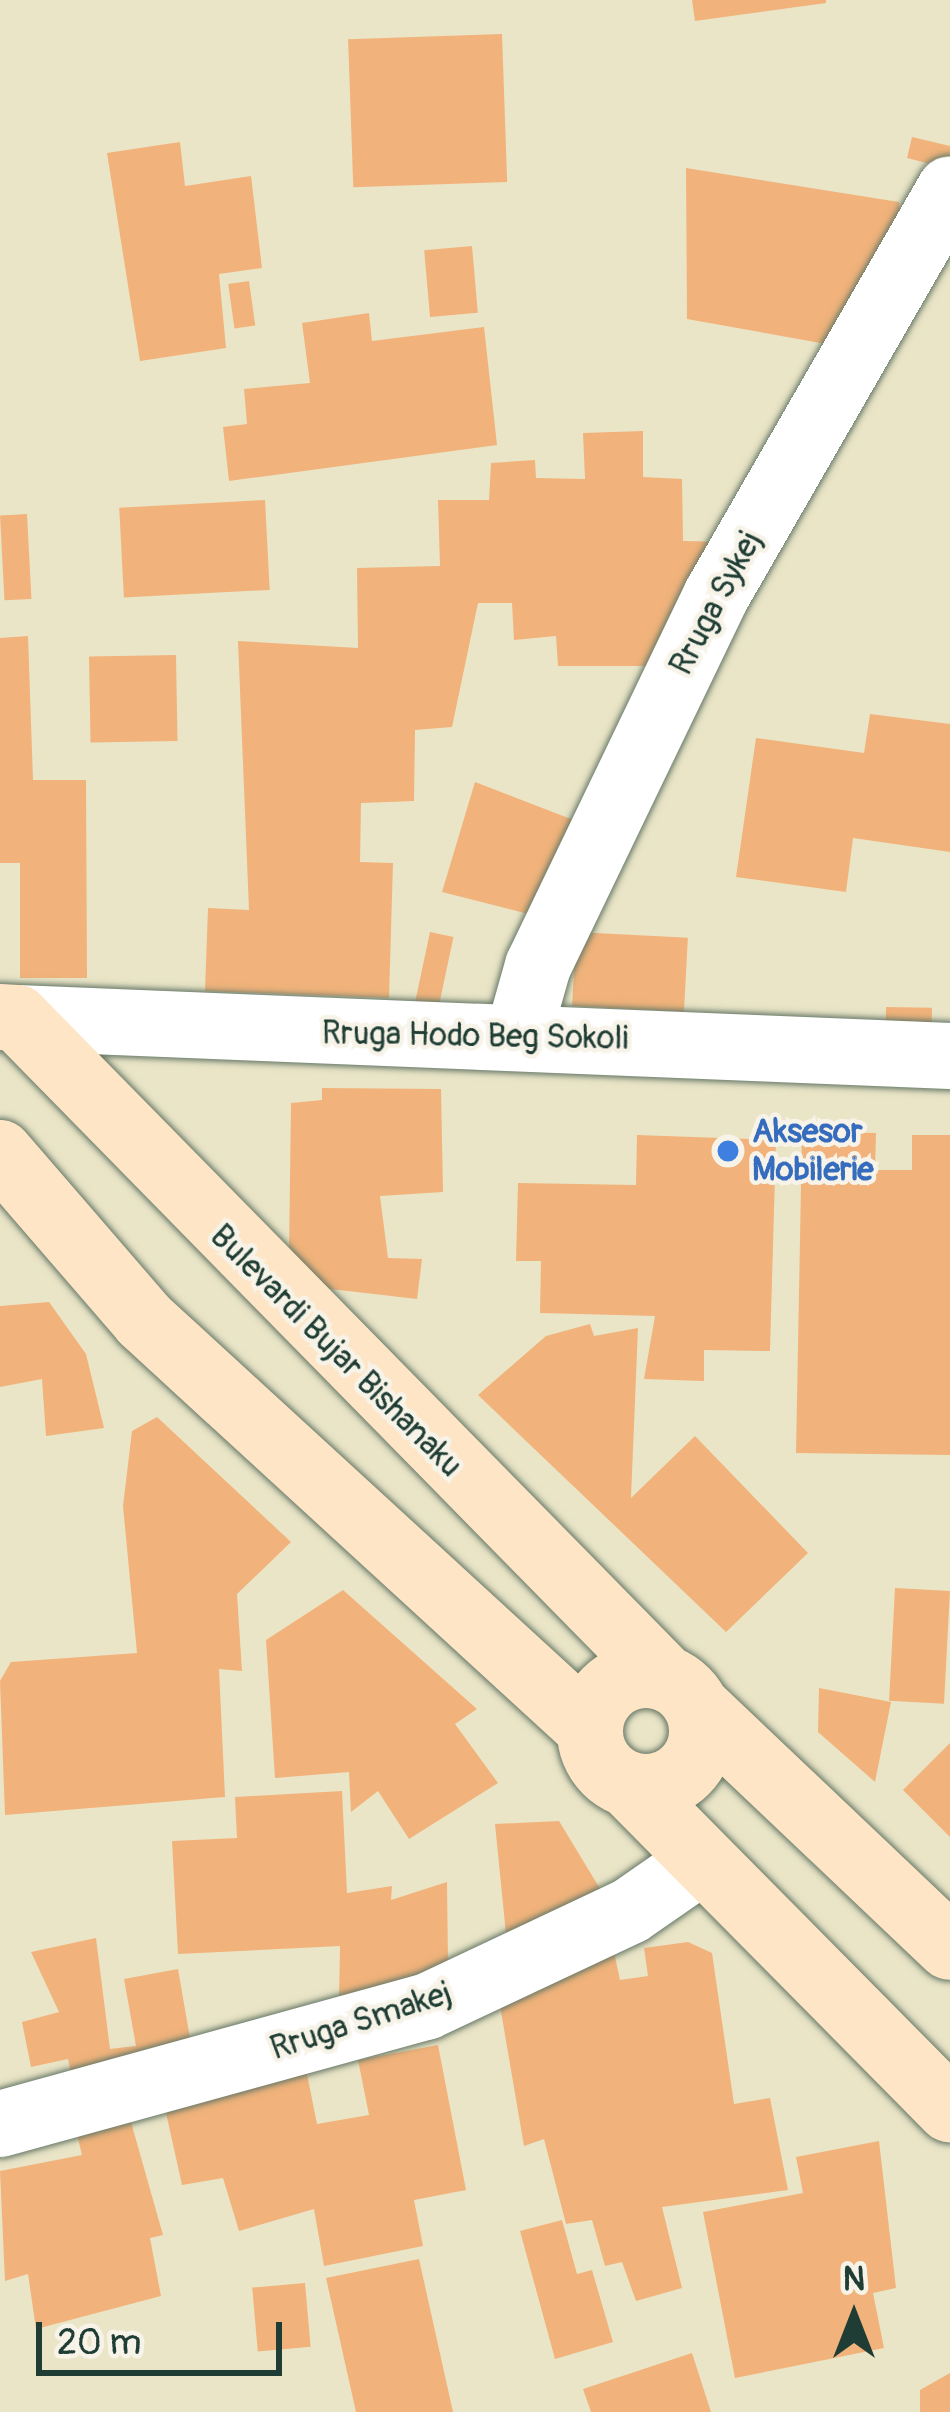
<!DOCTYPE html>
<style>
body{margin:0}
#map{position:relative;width:950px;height:2412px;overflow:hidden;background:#eae5c7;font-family:Pangolin,sans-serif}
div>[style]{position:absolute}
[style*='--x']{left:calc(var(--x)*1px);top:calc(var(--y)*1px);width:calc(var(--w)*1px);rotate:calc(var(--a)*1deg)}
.building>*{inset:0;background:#f1b37b;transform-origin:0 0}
.roads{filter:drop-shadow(0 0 3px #667867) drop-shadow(0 0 3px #667867)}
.street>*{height:66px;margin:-33px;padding:0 33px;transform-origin:33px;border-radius:33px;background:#fff}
.secondary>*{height:66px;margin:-33px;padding:0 33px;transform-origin:33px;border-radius:33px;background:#fde5c5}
.secondary>.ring{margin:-33px;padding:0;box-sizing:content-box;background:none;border:66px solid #fde5c5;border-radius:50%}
.dots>*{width:33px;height:33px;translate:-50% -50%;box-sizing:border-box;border:6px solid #f7f3e8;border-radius:50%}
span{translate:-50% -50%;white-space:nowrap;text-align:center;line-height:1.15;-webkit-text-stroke:9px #f7f3e8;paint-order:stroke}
.street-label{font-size:33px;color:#1f3d34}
.shop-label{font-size:33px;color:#366cbe;font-weight:700}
.left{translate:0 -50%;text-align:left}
.north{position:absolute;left:794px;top:2256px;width:120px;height:120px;-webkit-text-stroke:9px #f7f3e8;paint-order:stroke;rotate:0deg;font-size:33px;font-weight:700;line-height:48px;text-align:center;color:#1f3d34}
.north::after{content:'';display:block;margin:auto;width:42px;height:54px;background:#1f3d34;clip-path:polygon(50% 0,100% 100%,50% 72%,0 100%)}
.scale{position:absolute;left:36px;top:2322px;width:246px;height:54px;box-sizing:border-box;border:6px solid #1f3d34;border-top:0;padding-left:15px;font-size:36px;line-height:42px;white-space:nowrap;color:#1f3d34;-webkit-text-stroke:9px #f7f3e8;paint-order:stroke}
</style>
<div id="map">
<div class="building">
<i style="clip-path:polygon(692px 0,826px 0,826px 3px,695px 21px)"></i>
<i style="left:502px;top:34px;width:148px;height:154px;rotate:88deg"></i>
<i style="clip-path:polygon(912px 137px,950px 146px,950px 169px,907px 158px)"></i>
<i style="clip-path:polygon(180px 142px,185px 186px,251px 176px,262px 268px,219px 274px,226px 348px,140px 361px,107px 153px)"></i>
<i style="clip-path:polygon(686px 168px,899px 202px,901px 230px,826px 344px,687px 319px)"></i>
<i style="left:472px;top:246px;width:67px;height:48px;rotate:85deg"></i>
<i style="left:249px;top:281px;width:45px;height:21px;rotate:82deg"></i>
<i style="clip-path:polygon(369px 313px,372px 341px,484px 327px,497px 445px,229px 481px,223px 427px,247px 424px,244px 389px,310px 383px,302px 323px)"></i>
<i style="clip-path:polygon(643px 431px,643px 477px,682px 479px,683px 541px,730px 542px,678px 666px,558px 666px,556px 636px,514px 640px,512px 603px,478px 603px,452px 727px,415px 730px,414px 801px,361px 803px,360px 862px,393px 863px,389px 998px,205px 991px,208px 908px,249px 910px,238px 641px,358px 648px,357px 568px,440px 566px,438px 500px,489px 500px,491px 463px,535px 460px,536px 478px,585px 479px,583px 433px)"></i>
<i style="left:265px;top:500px;width:90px;height:146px;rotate:87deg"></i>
<i style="left:27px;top:514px;width:85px;height:27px;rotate:87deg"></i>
<i style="clip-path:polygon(28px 636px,33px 780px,86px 780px,87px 978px,20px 978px,20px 863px,0 863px,0 638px)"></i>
<i style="left:176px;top:655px;width:86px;height:87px;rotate:89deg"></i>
<i style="clip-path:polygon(870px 714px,950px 724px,950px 852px,853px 838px,846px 892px,736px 877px,756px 738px,864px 753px)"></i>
<i style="clip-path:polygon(475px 782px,589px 826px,540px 917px,442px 892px)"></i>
<i style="left:430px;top:932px;width:24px;height:70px;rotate:12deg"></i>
<i style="left:576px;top:932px;width:112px;height:74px;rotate:3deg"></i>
<i style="left:886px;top:1007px;width:46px;height:22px;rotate:1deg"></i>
<i style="clip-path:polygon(322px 1088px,441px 1089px,443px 1192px,380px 1196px,388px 1258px,422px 1259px,417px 1299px,322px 1288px,289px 1254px,291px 1103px,322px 1100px)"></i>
<i style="clip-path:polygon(802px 1132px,876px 1133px,875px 1170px,912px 1170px,912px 1135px,950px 1135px,950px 1455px,796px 1453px)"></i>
<i style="clip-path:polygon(637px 1135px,776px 1140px,770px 1351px,704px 1350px,704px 1381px,644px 1379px,655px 1316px,540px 1313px,541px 1261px,516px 1261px,518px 1183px,636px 1185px)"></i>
<i style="clip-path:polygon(49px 1302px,86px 1354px,104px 1428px,46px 1436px,42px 1379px,0 1387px,0 1306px)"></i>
<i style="clip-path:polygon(590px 1324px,594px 1336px,638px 1328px,631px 1498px,695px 1436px,808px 1553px,726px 1632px,478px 1395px,546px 1336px)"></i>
<i style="clip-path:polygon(157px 1417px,291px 1542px,237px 1594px,242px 1671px,219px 1669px,225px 1797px,5px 1815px,0 1681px,11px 1662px,137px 1653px,123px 1506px,132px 1431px)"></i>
<i style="left:895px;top:1588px;width:55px;height:113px;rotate:3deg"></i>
<i style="clip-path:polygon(343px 1590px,477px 1709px,455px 1724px,498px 1783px,409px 1839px,378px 1791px,351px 1812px,349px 1772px,275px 1778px,266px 1640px)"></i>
<i style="clip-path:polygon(819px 1688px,891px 1702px,875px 1782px,818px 1732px)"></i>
<i style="clip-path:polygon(950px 1743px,950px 1837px,903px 1790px)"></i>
<i style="clip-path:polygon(342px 1791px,347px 1893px,392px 1886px,391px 1900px,447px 1882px,448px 1964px,339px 2000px,340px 1946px,178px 1954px,172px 1841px,237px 1838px,235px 1797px)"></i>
<i style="clip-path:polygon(559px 1821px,605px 1897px,506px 1934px,495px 1824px)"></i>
<i style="clip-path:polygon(96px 1938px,110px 2049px,136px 2046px,124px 1979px,178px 1969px,194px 2061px,74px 2086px,68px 2059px,31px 2067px,22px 2022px,59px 2012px,31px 1952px)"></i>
<i style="clip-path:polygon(688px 1942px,712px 1953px,734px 2104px,770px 2098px,788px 2190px,662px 2207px,682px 2288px,636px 2301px,622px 2262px,605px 2266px,592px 2220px,566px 2224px,544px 2139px,524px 2146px,498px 1994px,614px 1952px,620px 1980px,648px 1976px,644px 1948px)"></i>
<i style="clip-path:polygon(438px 2045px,466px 2190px,414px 2200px,423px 2246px,324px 2266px,314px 2209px,239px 2231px,223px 2178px,182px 2185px,164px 2104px,307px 2074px,317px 2124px,369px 2115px,358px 2060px)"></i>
<i style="clip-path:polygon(127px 2108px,163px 2235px,150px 2238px,161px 2296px,36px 2329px,28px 2274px,5px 2281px,0 2171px,82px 2155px,74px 2122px)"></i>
<i style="clip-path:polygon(879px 2141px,896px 2288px,873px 2293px,884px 2348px,735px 2378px,703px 2212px,803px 2193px,796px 2157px)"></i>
<i style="clip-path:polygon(562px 2220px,577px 2274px,592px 2270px,613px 2342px,555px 2359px,520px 2231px)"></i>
<i style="clip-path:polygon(419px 2259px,453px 2412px,356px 2412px,326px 2278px)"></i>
<i style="left:305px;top:2283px;width:64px;height:53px;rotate:85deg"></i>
<i style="clip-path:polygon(692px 2353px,711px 2412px,591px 2412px,583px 2389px)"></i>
<i style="clip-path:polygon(950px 2373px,950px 2412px,920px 2412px,920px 2390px)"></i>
</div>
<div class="roads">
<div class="street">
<i style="--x:17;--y:1018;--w:934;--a:2.33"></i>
<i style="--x:519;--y:1033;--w:70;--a:-74.2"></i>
<i style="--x:538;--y:966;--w:411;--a:-64.3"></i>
<i style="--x:716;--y:596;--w:469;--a:-60.1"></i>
<i style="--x:0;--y:2124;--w:442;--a:-15.4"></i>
<i style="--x:426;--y:2007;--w:225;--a:-25.2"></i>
<i style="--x:630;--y:1911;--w:84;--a:-34.8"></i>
</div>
<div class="secondary">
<i style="--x:0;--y:1017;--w:17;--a:3"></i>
<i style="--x:17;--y:1018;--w:922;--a:45.53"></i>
<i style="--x:0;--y:1153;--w:221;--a:49.2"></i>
<i style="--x:144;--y:1320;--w:604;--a:42.52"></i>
<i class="ring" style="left:590px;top:1675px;width:46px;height:46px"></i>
<i style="--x:700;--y:1710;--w:344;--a:43.5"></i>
<i style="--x:630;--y:1786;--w:455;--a:45.3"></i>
</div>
</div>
<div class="dots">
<i style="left:728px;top:1151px;background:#3f7fe0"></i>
</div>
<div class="street-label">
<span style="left:716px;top:603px;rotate:-62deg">Rruga Sykej</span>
<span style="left:475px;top:1036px;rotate:1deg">Rruga Hodo Beg Sokoli</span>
<span style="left:336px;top:1351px;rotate:45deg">Bulevardi Bujar Bishanaku</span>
<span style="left:361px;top:2021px;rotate:-18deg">Rruga Smakej</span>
</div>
<div class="shop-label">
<span class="left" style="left:752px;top:1151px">Aksesor<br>Mobilerie</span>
</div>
<div class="north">N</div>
<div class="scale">20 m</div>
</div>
